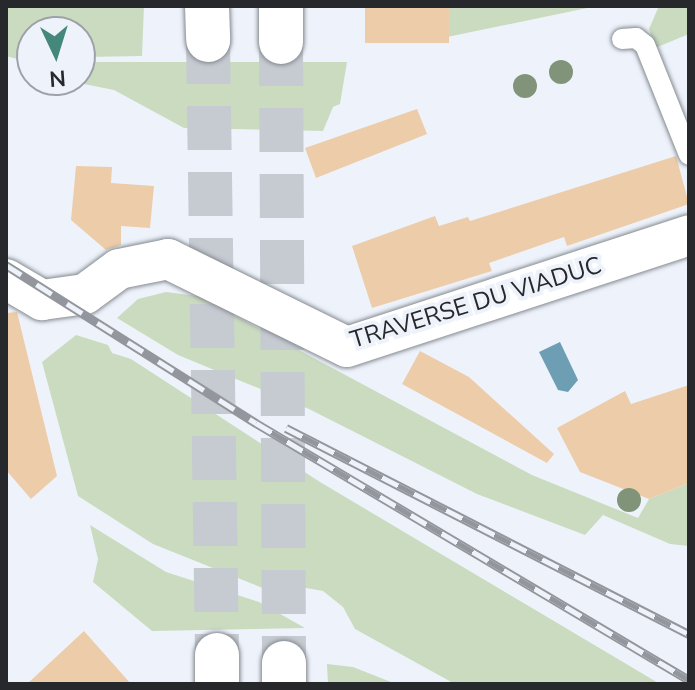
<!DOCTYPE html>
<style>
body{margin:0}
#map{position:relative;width:695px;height:690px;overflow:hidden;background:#eef3fb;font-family:"Nunito Sans",sans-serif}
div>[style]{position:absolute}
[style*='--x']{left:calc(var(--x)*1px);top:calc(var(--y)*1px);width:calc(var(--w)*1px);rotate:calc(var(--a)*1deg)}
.green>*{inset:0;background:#cadbc0}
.water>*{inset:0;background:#6e9eb3}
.building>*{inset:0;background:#edcca9;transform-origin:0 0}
.motorway-tunnel>*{height:44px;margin-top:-22px;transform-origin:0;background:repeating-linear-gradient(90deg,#c6cad1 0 44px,transparent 0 66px)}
.roads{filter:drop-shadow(0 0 2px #858a91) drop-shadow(0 0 2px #858a91)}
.service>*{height:20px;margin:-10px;padding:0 10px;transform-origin:10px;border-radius:10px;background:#fff}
.minor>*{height:40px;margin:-20px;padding:0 20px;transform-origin:20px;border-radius:20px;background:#fff}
.motorway>*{height:44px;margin:-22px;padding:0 22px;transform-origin:22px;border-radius:22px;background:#fff}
.rail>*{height:9px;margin-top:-4.5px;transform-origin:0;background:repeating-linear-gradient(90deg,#eef3fb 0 18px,#93969c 0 36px);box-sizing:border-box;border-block:2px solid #93969c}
.trees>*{width:24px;height:24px;margin:-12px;border-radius:50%;background:#819479}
span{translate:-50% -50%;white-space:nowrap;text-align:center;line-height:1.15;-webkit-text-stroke:8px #eef3fb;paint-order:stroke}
.street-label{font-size:24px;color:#26282b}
.frame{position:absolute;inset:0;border:8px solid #26282b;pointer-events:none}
.north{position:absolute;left:16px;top:16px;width:80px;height:80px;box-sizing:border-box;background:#eef3fb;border:2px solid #9ea2a8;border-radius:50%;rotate:176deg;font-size:22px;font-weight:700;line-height:32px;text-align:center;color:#26282b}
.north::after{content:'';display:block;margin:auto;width:28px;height:36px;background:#44887b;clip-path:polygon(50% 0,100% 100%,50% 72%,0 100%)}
</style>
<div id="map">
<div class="green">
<i style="clip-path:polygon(6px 6px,144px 6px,142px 56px,84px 57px,82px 62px,347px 62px,340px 104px,333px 107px,323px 131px,184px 128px,114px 90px,64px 80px,80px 80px,80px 32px,32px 32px,32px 63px,6px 56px)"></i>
<i style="clip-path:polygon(449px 6px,597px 6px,447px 37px)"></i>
<i style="clip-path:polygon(659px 6px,689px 6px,689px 34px,655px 48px,649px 29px)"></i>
<i style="clip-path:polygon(166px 292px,198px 296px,532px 475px,638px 518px,649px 499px,689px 483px,689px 546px,670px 544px,603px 515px,585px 535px,477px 494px,309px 409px,178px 355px,117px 318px,138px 299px)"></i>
<i style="clip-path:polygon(76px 335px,108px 345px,112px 353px,131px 359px,320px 482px,660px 684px,455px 684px,355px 629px,343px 607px,323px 591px,295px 586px,275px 593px,153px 544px,78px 496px,42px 362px)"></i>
<i style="clip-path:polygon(90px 525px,166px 572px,259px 602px,305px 628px,152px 631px,93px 582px,98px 559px)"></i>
<i style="clip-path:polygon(327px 664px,353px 667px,396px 684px,328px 684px)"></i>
</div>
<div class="water">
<i style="clip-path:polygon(560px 342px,578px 380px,568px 392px,558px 390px,539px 352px)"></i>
</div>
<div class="building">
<i style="left:365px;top:6px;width:84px;height:37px"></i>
<i style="clip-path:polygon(417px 109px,427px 134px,316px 178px,305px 148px)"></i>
<i style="clip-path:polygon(676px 156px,689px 204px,567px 246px,564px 237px,489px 263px,492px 271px,372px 308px,352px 246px,435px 216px,439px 226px,468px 217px,470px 221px)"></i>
<i style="clip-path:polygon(76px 166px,112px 167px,111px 183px,154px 186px,150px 228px,121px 226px,121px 245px,106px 250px,71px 220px)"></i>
<i style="clip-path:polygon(17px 312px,57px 476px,31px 499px,6px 470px,6px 313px)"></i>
<i style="clip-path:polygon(420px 351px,469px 377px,554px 454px,547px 463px,402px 384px)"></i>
<i style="clip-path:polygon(689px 385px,689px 483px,649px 499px,580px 472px,557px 428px,625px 391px,631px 404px)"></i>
<i style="clip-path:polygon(84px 631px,131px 684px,27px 684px)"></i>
</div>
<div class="motorway-tunnel">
<i style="--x:208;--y:40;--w:615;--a:89.16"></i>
<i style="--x:281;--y:42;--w:621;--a:89.72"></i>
</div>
<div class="roads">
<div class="service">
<i style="--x:622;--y:39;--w:14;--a:-4"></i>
<i style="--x:636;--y:38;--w:11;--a:38"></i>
<i style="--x:645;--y:45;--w:118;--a:68.2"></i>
</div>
<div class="minor">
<i style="--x:6;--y:279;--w:42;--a:30.3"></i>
<i style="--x:42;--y:300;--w:43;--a:-7.9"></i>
<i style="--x:85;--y:294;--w:42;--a:-36.3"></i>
<i style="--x:119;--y:269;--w:50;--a:-11.5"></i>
<i style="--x:168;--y:259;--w:199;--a:26.2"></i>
<i style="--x:347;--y:347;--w:360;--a:-18.1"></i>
</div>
<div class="motorway">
<i style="--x:207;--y:6;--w:34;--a:88"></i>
<i style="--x:281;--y:6;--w:36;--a:90"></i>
<i style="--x:217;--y:655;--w:29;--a:90"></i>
<i style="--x:284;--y:663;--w:21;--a:90"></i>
</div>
</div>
<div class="rail">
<i style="--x:6;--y:265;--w:296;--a:32.3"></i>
<i style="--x:256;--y:423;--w:504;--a:30.69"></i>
<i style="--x:286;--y:428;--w:453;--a:27.1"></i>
</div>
<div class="trees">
<i style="left:561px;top:72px"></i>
<i style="left:525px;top:86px"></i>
<i style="left:629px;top:500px"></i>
</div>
<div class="street-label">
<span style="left:476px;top:303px;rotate:-17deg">TRAVERSE DU VIADUC</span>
</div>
<div class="frame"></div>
<div class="north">N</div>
</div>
